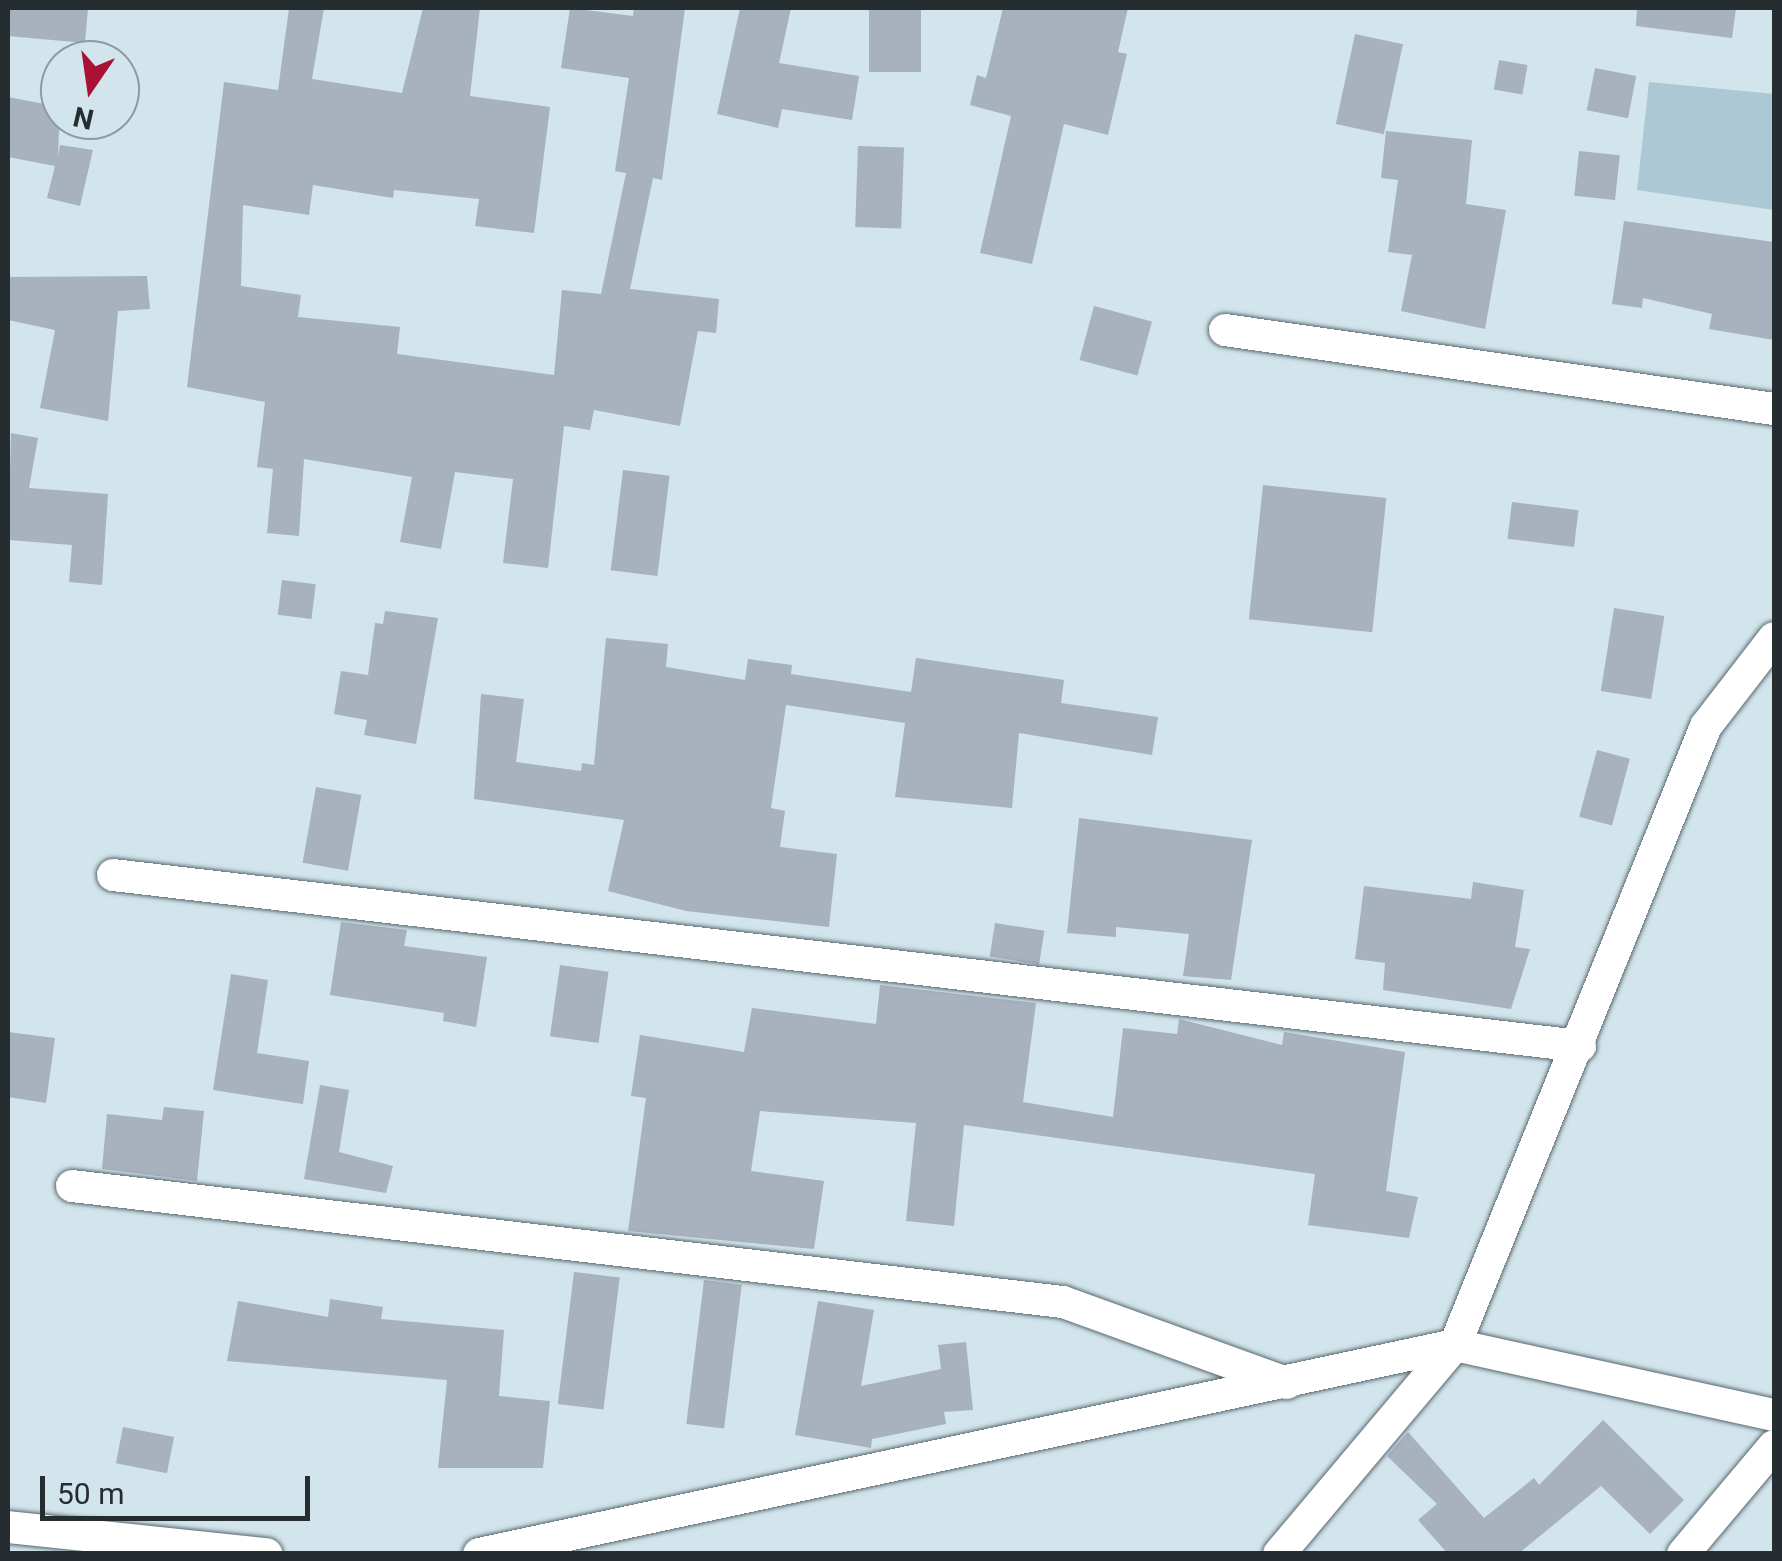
<!DOCTYPE html>
<style>
body{margin:0}
#map{position:relative;width:1782px;height:1561px;overflow:hidden;background:#d2e4ec;font-family:Roboto,sans-serif}
div>[style]{position:absolute}
[style*='--x']{left:calc(var(--x)*1px);top:calc(var(--y)*1px);width:calc(var(--w)*1px);rotate:calc(var(--a)*1deg)}
.green>*{inset:0;background:#acc8d4}
.building>*{inset:0;background:#a8b1be;transform-origin:0 0}
.roads{filter:drop-shadow(0 0 2px #58676e) drop-shadow(0 0 2px #58676e)}
.street>*{height:32px;margin:-16px;padding:0 16px;transform-origin:16px;border-radius:16px;background:#fff}
span{translate:-50% -50%;white-space:nowrap;text-align:center;line-height:1.15;-webkit-text-stroke:9px #d2e4ec;paint-order:stroke}
.frame{position:absolute;inset:0;border:10px solid #262d30;pointer-events:none}
.north{position:absolute;left:40px;top:40px;width:100px;height:100px;box-sizing:border-box;background:#d2e4ec;border:2px solid #8d9ba1;border-radius:50%;rotate:193deg;font-size:28px;font-weight:700;line-height:40px;text-align:center;color:#262d30}
.north::after{content:'';display:block;margin:auto;width:35px;height:45px;background:#a91135;clip-path:polygon(50% 0,100% 100%,50% 72%,0 100%)}
.scale{position:absolute;left:40px;top:1476px;width:270px;height:45px;box-sizing:border-box;border:5px solid #262d30;border-top:0;padding-left:12px;font-size:30px;line-height:35px;white-space:nowrap;color:#262d30;-webkit-text-stroke:8px #d2e4ec;paint-order:stroke}
</style>
<div id="map">
<div class="green">
<i style="clip-path:polygon(1649px 82px,1774px 94px,1774px 210px,1637px 190px)"></i>
</div>
<div class="building">
<i style="clip-path:polygon(8px 8px,88px 8px,85px 43px,8px 36px)"></i>
<i style="clip-path:polygon(289px 8px,324px 8px,312px 79px,402px 93px,423px 8px,480px 8px,470px 96px,550px 107px,534px 233px,475px 226px,479px 199px,394px 190px,393px 198px,313px 185px,309px 215px,243px 205px,241px 286px,301px 295px,298px 317px,400px 327px,397px 354px,554px 375px,562px 290px,601px 294px,626px 173px,615px 171px,629px 78px,561px 68px,570px 8px,633px 16px,634px 8px,685px 8px,662px 180px,653px 178px,630px 289px,719px 299px,716px 333px,698px 331px,680px 426px,594px 410px,590px 430px,564px 426px,548px 568px,503px 563px,513px 479px,455px 472px,441px 549px,400px 542px,412px 477px,304px 459px,299px 536px,267px 533px,273px 469px,257px 467px,265px 402px,187px 387px,224px 82px,278px 90px)"></i>
<i style="clip-path:polygon(740px 8px,791px 8px,779px 63px,859px 76px,852px 120px,782px 109px,778px 128px,717px 114px)"></i>
<i style="left:869px;top:8px;width:52px;height:64px"></i>
<i style="clip-path:polygon(1003px 8px,1128px 8px,1118px 52px,1127px 54px,1108px 135px,1064px 124px,1032px 264px,980px 253px,1011px 116px,970px 105px,977px 75px,986px 78px)"></i>
<i style="clip-path:polygon(1637px 8px,1736px 8px,1732px 38px,1636px 26px)"></i>
<i style="left:1355px;top:34px;width:49px;height:92px;rotate:12deg"></i>
<i style="left:1499px;top:60px;width:29px;height:30px;rotate:10deg"></i>
<i style="left:1595px;top:68px;width:42px;height:43px;rotate:11deg"></i>
<i style="clip-path:polygon(8px 97px,60px 107px,58px 156px,60px 145px,93px 150px,80px 206px,47px 198px,55px 166px,8px 157px)"></i>
<i style="clip-path:polygon(1386px 131px,1472px 140px,1466px 204px,1506px 210px,1485px 329px,1401px 311px,1412px 255px,1388px 252px,1398px 180px,1381px 178px)"></i>
<i style="left:858px;top:146px;width:46px;height:81px;rotate:2deg"></i>
<i style="left:1579px;top:151px;width:41px;height:45px;rotate:6deg"></i>
<i style="clip-path:polygon(1624px 221px,1774px 242px,1774px 340px,1709px 329px,1712px 314px,1643px 298px,1642px 308px,1612px 304px)"></i>
<i style="clip-path:polygon(147px 276px,150px 309px,118px 311px,108px 421px,40px 408px,55px 330px,8px 320px,8px 277px)"></i>
<i style="left:1094px;top:306px;width:60px;height:56px;rotate:15deg"></i>
<i style="clip-path:polygon(11px 433px,38px 438px,29px 488px,108px 494px,102px 585px,69px 582px,72px 545px,8px 540px)"></i>
<i style="left:623px;top:470px;width:47px;height:101px;rotate:7deg"></i>
<i style="left:1263px;top:485px;width:124px;height:135px;rotate:6deg"></i>
<i style="left:1512px;top:502px;width:67px;height:37px;rotate:7deg"></i>
<i style="left:282px;top:580px;width:34px;height:35px;rotate:7deg"></i>
<i style="left:1614px;top:608px;width:51px;height:84px;rotate:9deg"></i>
<i style="clip-path:polygon(385px 611px,438px 618px,416px 744px,364px 735px,367px 720px,334px 714px,341px 671px,368px 675px,375px 623px,383px 624px)"></i>
<i style="clip-path:polygon(606px 638px,668px 644px,666px 667px,745px 680px,748px 659px,792px 665px,791px 674px,911px 692px,916px 658px,1064px 680px,1061px 703px,1158px 717px,1152px 755px,1019px 733px,1012px 808px,895px 797px,905px 723px,786px 705px,771px 808px,785px 811px,780px 847px,837px 854px,829px 927px,686px 911px,608px 891px,624px 820px,474px 799px,481px 694px,524px 699px,516px 762px,581px 771px,582px 763px,594px 765px)"></i>
<i style="left:1597px;top:750px;width:34px;height:69px;rotate:15deg"></i>
<i style="left:316px;top:787px;width:46px;height:77px;rotate:10deg"></i>
<i style="clip-path:polygon(1079px 818px,1252px 840px,1231px 980px,1183px 976px,1189px 934px,1116px 927px,1116px 937px,1067px 933px)"></i>
<i style="clip-path:polygon(1473px 882px,1524px 890px,1515px 947px,1530px 949px,1511px 1009px,1383px 990px,1385px 963px,1355px 959px,1364px 886px,1471px 899px)"></i>
<i style="clip-path:polygon(341px 922px,407px 930px,404px 946px,487px 957px,476px 1027px,443px 1021px,444px 1013px,330px 995px)"></i>
<i style="left:995px;top:923px;width:50px;height:34px;rotate:9deg"></i>
<i style="left:560px;top:965px;width:49px;height:72px;rotate:8deg"></i>
<i style="clip-path:polygon(231px 974px,268px 980px,257px 1053px,309px 1061px,303px 1104px,213px 1090px)"></i>
<i style="clip-path:polygon(880px 985px,1036px 1003px,1023px 1102px,1113px 1117px,1123px 1028px,1177px 1034px,1179px 1019px,1282px 1045px,1284px 1032px,1405px 1052px,1386px 1191px,1418px 1197px,1409px 1238px,1308px 1225px,1315px 1174px,964px 1125px,954px 1226px,906px 1221px,916px 1123px,760px 1111px,751px 1171px,824px 1181px,814px 1249px,628px 1231px,646px 1098px,631px 1096px,640px 1035px,744px 1052px,752px 1008px,876px 1024px)"></i>
<i style="clip-path:polygon(8px 1032px,55px 1038px,46px 1103px,8px 1097px)"></i>
<i style="clip-path:polygon(320px 1085px,349px 1090px,339px 1152px,393px 1166px,386px 1193px,304px 1179px)"></i>
<i style="clip-path:polygon(164px 1107px,204px 1111px,197px 1181px,102px 1169px,107px 1114px,162px 1120px)"></i>
<i style="left:574px;top:1272px;width:46px;height:133px;rotate:7deg"></i>
<i style="left:704px;top:1280px;width:38px;height:145px;rotate:7deg"></i>
<i style="clip-path:polygon(330px 1299px,383px 1307px,381px 1319px,504px 1330px,499px 1396px,550px 1401px,543px 1468px,438px 1468px,447px 1380px,227px 1361px,238px 1301px,328px 1317px)"></i>
<i style="clip-path:polygon(818px 1301px,874px 1310px,861px 1386px,941px 1369px,938px 1345px,966px 1342px,973px 1410px,944px 1412px,946px 1424px,872px 1439px,871px 1448px,795px 1435px)"></i>
<i style="clip-path:polygon(1603px 1420px,1684px 1500px,1650px 1534px,1601px 1486px,1518px 1554px,1448px 1554px,1418px 1520px,1437px 1504px,1387px 1456px,1408px 1432px,1484px 1518px,1534px 1478px,1539px 1485px)"></i>
<i style="left:123px;top:1427px;width:52px;height:37px;rotate:11deg"></i>
</div>
<div class="roads">
<div class="street">
<i style="--x:1225;--y:330;--w:555;--a:8.19"></i>
<i style="--x:113;--y:875;--w:1477;--a:6.65"></i>
<i style="--x:72;--y:1186;--w:998;--a:6.68"></i>
<i style="--x:1063;--y:1302;--w:238;--a:19.9"></i>
<i style="--x:8;--y:1527;--w:260;--a:6"></i>
<i style="--x:479;--y:1554;--w:998;--a:-12.09"></i>
<i style="--x:1455;--y:1345;--w:327;--a:12.4"></i>
<i style="--x:1279;--y:1554;--w:273;--a:-49.9"></i>
<i style="--x:1455;--y:1345;--w:668;--a:-67.93"></i>
<i style="--x:1706;--y:726;--w:111;--a:-52.3"></i>
<i style="--x:1683;--y:1554;--w:141;--a:-49.9"></i>
</div>
</div>
<div class="frame"></div>
<div class="north">N</div>
<div class="scale">50 m</div>
</div>
